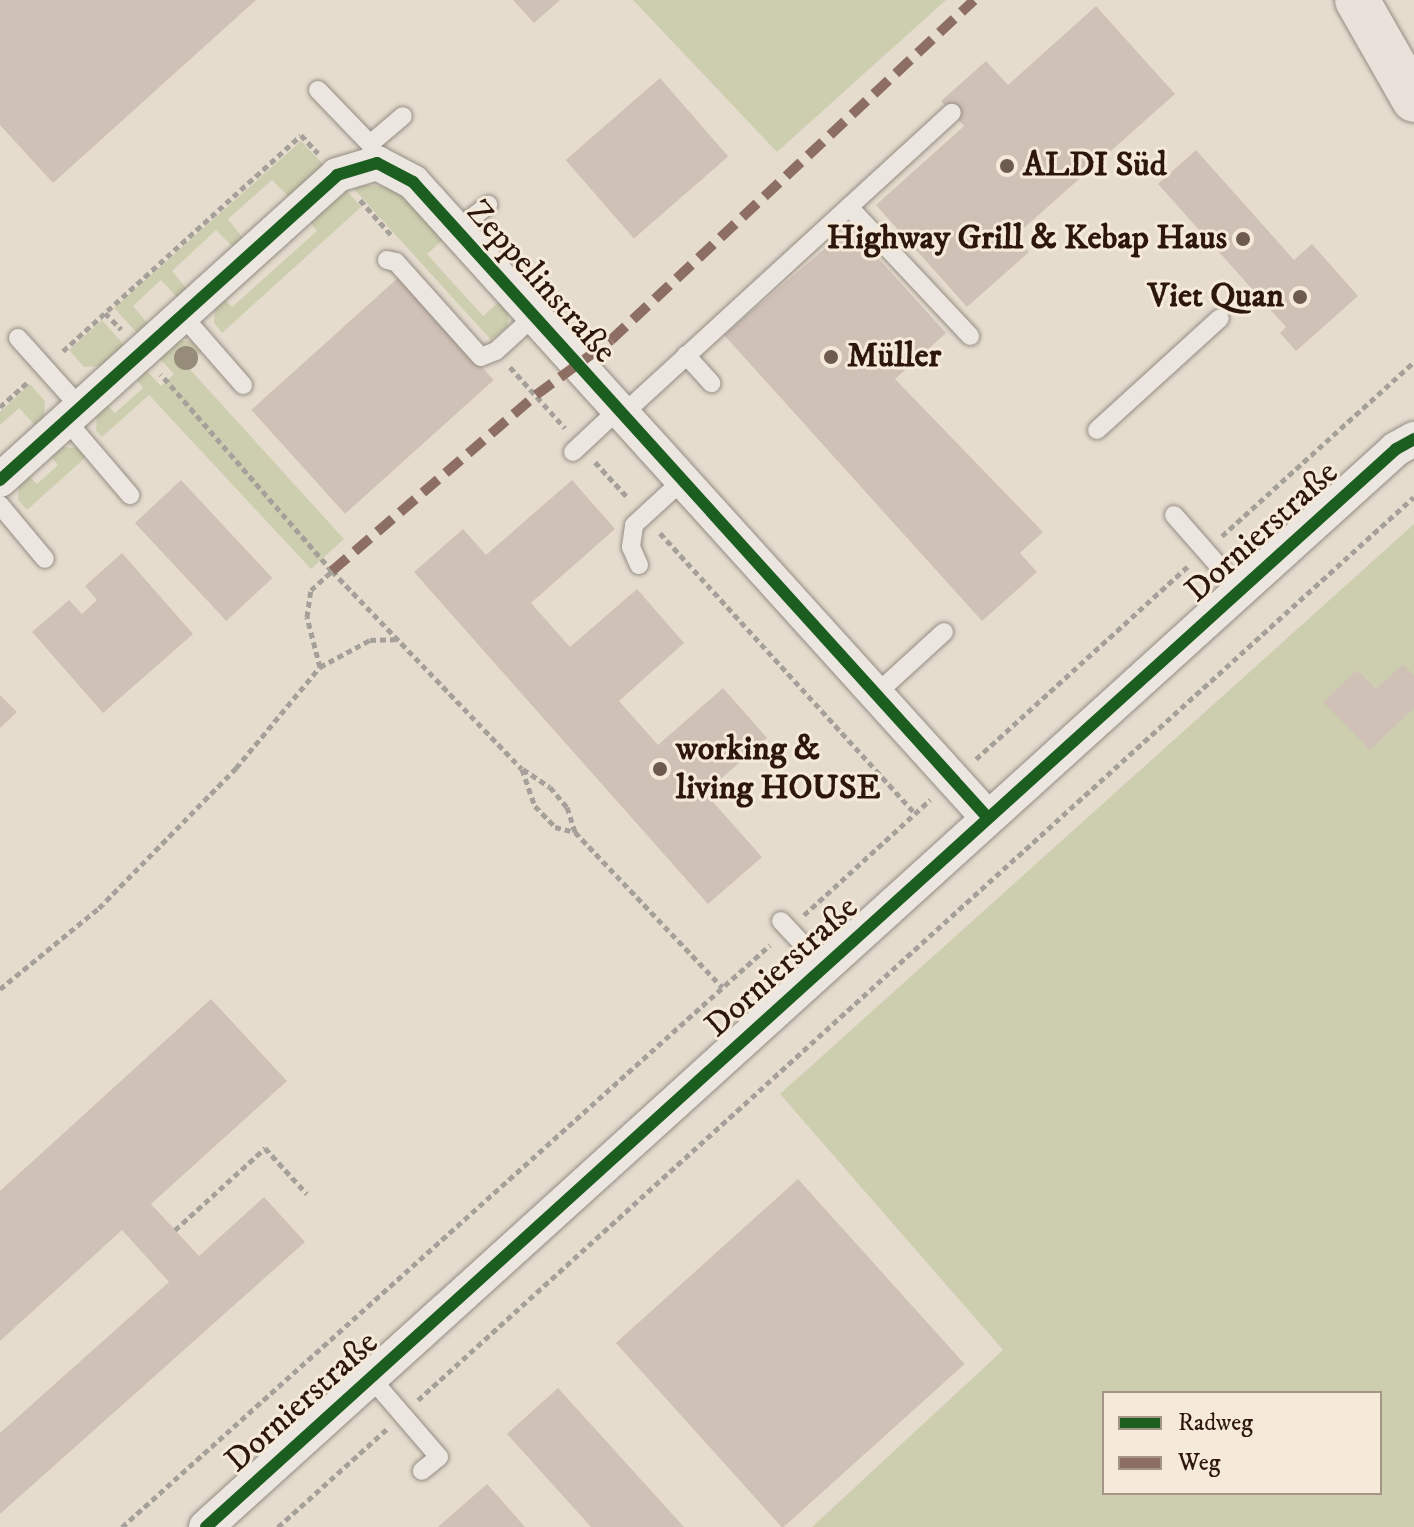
<!DOCTYPE html>
<meta charset="utf-8">
<style>
body{margin:0}
#map{position:relative;width:1414px;height:1527px;overflow:hidden;background:#e5dcce;font-family:"IM FELL DW Pica",serif}
div>[style]{position:absolute}
[style*='--x']{left:calc(var(--x)*1px);top:calc(var(--y)*1px);width:calc(var(--w)*1px);rotate:calc(var(--a)*1deg)}
.green>*{inset:0;background:#cdceaf}
.building>*{inset:0;background:#d0c1b7;transform-origin:0 0}
.path>*{height:5px;margin-top:-2.5px;transform-origin:0;background:repeating-linear-gradient(90deg,#a6a09a 0 6px,transparent 0 10px)}
.roads{filter:drop-shadow(0 0 2px #948c83) drop-shadow(0 0 2px #948c83)}
.service>*{height:18px;margin:-9px;padding:0 9px;transform-origin:9px;border-radius:9px;background:#ebe6df}
.minor>*{height:34px;margin:-17px;padding:0 17px;transform-origin:17px;border-radius:17px;background:#ebe6df}
.primary>*{height:44px;margin:-22px;padding:0 22px;transform-origin:22px;border-radius:22px;background:#e8e2da}
.quiet>*{height:10px;margin-top:-5px;transform-origin:0;background:repeating-linear-gradient(90deg,#8d6e63 0 20px,transparent 0 30px)}
.cycleway>*{height:12px;margin:-6px;padding:0 6px;transform-origin:6px;border-radius:6px;background:#1b5e20}
.trees>*{width:24px;height:24px;margin:-12px;border-radius:50%;background:#978c7a}
.dots>*{width:22px;height:22px;translate:-50% -50%;box-sizing:border-box;border:4px solid #f5ead9;border-radius:50%}
span{translate:-50% -50%;white-space:nowrap;text-align:center;line-height:1.15;-webkit-text-stroke:6px #f5ead9;paint-order:stroke}
.poi-label{font-size:34px;color:#2d160c;font-weight:700}
.left{translate:0 -50%;text-align:left}
.right{translate:-100% -50%;text-align:right}
.street-label{font-size:34px;color:#2d160c}
.legend{position:absolute;left:1102px;top:1391px;width:280px;height:104px;box-sizing:border-box;background:#f5ead9;border:2px solid #a59587;margin:0;padding:10px 14px;list-style:none;font-size:24px;color:#2d160c}
.legend li{display:flex;align-items:center;gap:16px;height:40px}
.legend b{width:40px;border:2px solid #a59587}
</style>
<div id="map">
<div class="green">
<i style="clip-path:polygon(633px 0,946px 0,777px 152px)"></i>
<i style="clip-path:polygon(301px 141px,324px 165px,289px 197px,272px 180px,228px 219px,243px 238px,233px 247px,216px 230px,172px 271px,187px 289px,177px 297px,161px 280px,133px 306px,148px 324px,137px 333px,114px 308px)"></i>
<i style="clip-path:polygon(366px 185px,388px 187px,407px 197px,445px 238px,427px 254px,483px 316px,501px 300px,509px 309px,508px 326px,491px 340px,353px 188px)"></i>
<i style="clip-path:polygon(347px 191px,361px 207px,222px 333px,214px 323px,215px 307px,224px 299px,232px 307px,317px 231px,310px 222px)"></i>
<i style="clip-path:polygon(102px 320px,124px 345px,101px 366px,84px 367px,69px 350px)"></i>
<i style="clip-path:polygon(178px 341px,195px 341px,204px 350px,186px 365px,344px 539px,311px 569px,149px 395px,102px 437px,96px 430px,97px 414px,107px 405px,115px 413px,143px 388px,136px 378px,146px 370px,161px 386px,174px 374px,159px 358px)"></i>
<i style="clip-path:polygon(30px 384px,45px 401px,44px 418px,35px 425px,19px 408px,0 425px,0 412px)"></i>
<i style="clip-path:polygon(60px 447px,77px 448px,86px 457px,27px 510px,18px 500px,19px 485px,29px 476px,37px 484px,58px 465px,51px 456px)"></i>
<i style="clip-path:polygon(evenodd,1414px 524px,1414px 1527px,812px 1527px,1003px 1350px,780px 1094px,1414px 524px,1104px 1393px,1380px 1393px,1380px 1493px,1104px 1493px,1104px 1393px)"></i>
</div>
<div class="building">
<i style="clip-path:polygon(0 0,256px 0,53px 183px,0 125px)"></i>
<i style="clip-path:polygon(513px 0,560px 0,534px 23px)"></i>
<i style="clip-path:polygon(1096px 6px,1175px 94px,1015px 236px,1029px 252px,967px 307px,876px 205px,964px 126px,941px 101px,986px 61px,1008px 85px)"></i>
<i style="left:660px;top:78px;width:104px;height:125px;rotate:49deg"></i>
<i style="clip-path:polygon(1196px 150px,1294px 260px,1312px 244px,1358px 296px,1296px 351px,1280px 333px,1286px 327px,1158px 184px)"></i>
<i style="clip-path:polygon(850px 227px,946px 333px,895px 379px,1043px 532px,1020px 553px,1037px 572px,982px 621px,724px 335px)"></i>
<i style="left:400px;top:276px;width:140px;height:200px;rotate:48deg"></i>
<i style="left:181px;top:480px;width:134px;height:63px;rotate:47deg"></i>
<i style="clip-path:polygon(572px 480px,615px 529px,531px 603px,570px 647px,637px 589px,684px 643px,619px 701px,658px 745px,723px 688px,767px 738px,705px 793px,762px 857px,708px 904px,414px 572px,463px 529px,486px 555px)"></i>
<i style="clip-path:polygon(122px 553px,193px 634px,103px 713px,32px 632px,69px 600px,82px 614px,97px 600px,85px 586px)"></i>
<i style="clip-path:polygon(1403px 664px,1414px 675px,1414px 708px,1370px 750px,1323px 702px,1357px 670px,1376px 689px)"></i>
<i style="clip-path:polygon(0 695px,17px 712px,0 728px)"></i>
<i style="clip-path:polygon(211px 999px,287px 1081px,151px 1204px,199px 1256px,264px 1197px,305px 1242px,0 1514px,0 1433px,169px 1282px,122px 1230px,0 1341px,0 1191px)"></i>
<i style="left:798px;top:1179px;width:249px;height:245px;rotate:48deg"></i>
<i style="clip-path:polygon(558px 1388px,684px 1527px,591px 1527px,507px 1434px)"></i>
<i style="clip-path:polygon(487px 1484px,525px 1527px,438px 1527px)"></i>
</div>
<div class="path">
<i style="--x:360;--y:200;--w:50;--a:48.3"></i>
<i style="--x:105;--y:313;--w:23;--a:45"></i>
<i style="--x:63;--y:351;--w:321;--a:-42.2"></i>
<i style="--x:301;--y:135;--w:25;--a:47"></i>
<i style="--x:510;--y:367;--w:82;--a:48"></i>
<i style="--x:0;--y:407;--w:38;--a:-42"></i>
<i style="--x:595;--y:462;--w:50;--a:47.4"></i>
<i style="--x:660;--y:533;--w:379;--a:47.7"></i>
<i style="--x:1222;--y:536;--w:259;--a:-42.2"></i>
<i style="--x:332;--y:571;--w:274;--a:46.2"></i>
<i style="--x:522;--y:769;--w:39;--a:71"></i>
<i style="--x:535;--y:806;--w:29;--a:46"></i>
<i style="--x:555;--y:827;--w:21;--a:14"></i>
<i style="--x:575;--y:832;--w:214;--a:46.5"></i>
<i style="--x:320;--y:667;--w:57;--a:-28.4"></i>
<i style="--x:370;--y:640;--w:25;--a:-2"></i>
<i style="--x:976;--y:759;--w:287;--a:-42.3"></i>
<i style="--x:523;--y:769;--w:32;--a:34"></i>
<i style="--x:550;--y:787;--w:26;--a:50"></i>
<i style="--x:567;--y:807;--w:26;--a:72"></i>
<i style="--x:804;--y:915;--w:171;--a:-42.4"></i>
<i style="--x:0;--y:989;--w:128;--a:-39.3"></i>
<i style="--x:99;--y:908;--w:196;--a:-45.6"></i>
<i style="--x:236;--y:768;--w:131;--a:-50.3"></i>
<i style="--x:320;--y:667;--w:52;--a:-104.6"></i>
<i style="--x:307;--y:617;--w:27;--a:-82"></i>
<i style="--x:311;--y:590;--w:28;--a:-42"></i>
<i style="--x:332;--y:571;--w:261;--a:-131"></i>
<i style="--x:175;--y:1230;--w:122;--a:-42.3"></i>
<i style="--x:265;--y:1148;--w:62;--a:47.6"></i>
<i style="--x:418;--y:1400;--w:1344;--a:-42.2"></i>
<i style="--x:122;--y:1527;--w:871;--a:-41.93"></i>
<i style="--x:278;--y:1527;--w:147;--a:-42"></i>
</div>
<div class="roads">
<div class="service">
<i style="--x:318;--y:90;--w:75;--a:46.1"></i>
<i style="--x:370;--y:144;--w:20;--a:70"></i>
<i style="--x:370;--y:144;--w:43;--a:-40.3"></i>
<i style="--x:849;--y:207;--w:177;--a:46.8"></i>
<i style="--x:456;--y:230;--w:41;--a:-38"></i>
<i style="--x:387;--y:260;--w:9;--a:13"></i>
<i style="--x:396;--y:262;--w:127;--a:48.2"></i>
<i style="--x:481;--y:357;--w:16;--a:-22"></i>
<i style="--x:496;--y:351;--w:52;--a:-42.6"></i>
<i style="--x:182;--y:315;--w:93;--a:48.9"></i>
<i style="--x:18;--y:338;--w:93;--a:48.1"></i>
<i style="--x:686;--y:355;--w:38;--a:48"></i>
<i style="--x:623;--y:414;--w:446;--a:-42.5"></i>
<i style="--x:66;--y:420;--w:99;--a:49.5"></i>
<i style="--x:1097;--y:430;--w:166;--a:-42.3"></i>
<i style="--x:573;--y:452;--w:63;--a:-43.1"></i>
<i style="--x:0;--y:505;--w:70;--a:50.2"></i>
<i style="--x:1174;--y:515;--w:100;--a:48.7"></i>
<i style="--x:639;--y:565;--w:20;--a:-114"></i>
<i style="--x:631;--y:547;--w:22;--a:-82"></i>
<i style="--x:634;--y:525;--w:67;--a:-42.6"></i>
<i style="--x:876;--y:694;--w:92;--a:-42.4"></i>
<i style="--x:781;--y:921;--w:63;--a:46.9"></i>
<i style="--x:371;--y:1378;--w:104;--a:49.3"></i>
<i style="--x:439;--y:1457;--w:22;--a:141"></i>
</div>
<div class="minor">
<i style="--x:0;--y:480;--w:455;--a:-42.1"></i>
<i style="--x:337;--y:175;--w:42;--a:-16.7"></i>
<i style="--x:377;--y:163;--w:41;--a:27.8"></i>
<i style="--x:413;--y:182;--w:857;--a:47.88"></i>
<i style="--x:206;--y:1527;--w:1606;--a:-42.17"></i>
<i style="--x:1396;--y:449;--w:21;--a:-29"></i>
</div>
<div class="primary">
<i style="--x:1357;--y:0;--w:115;--a:60.3"></i>
</div>
</div>
<div class="quiet">
<i style="--x:332;--y:571;--w:269;--a:-40.8"></i>
<i style="--x:536;--y:395;--w:93;--a:-36.3"></i>
<i style="--x:611;--y:340;--w:497;--a:-43.1"></i>
</div>
<div class="cycleway">
<i style="--x:0;--y:480;--w:455;--a:-42.1"></i>
<i style="--x:337;--y:175;--w:42;--a:-16.7"></i>
<i style="--x:377;--y:163;--w:41;--a:27.8"></i>
<i style="--x:413;--y:182;--w:857;--a:47.88"></i>
<i style="--x:206;--y:1527;--w:1606;--a:-42.17"></i>
<i style="--x:1396;--y:449;--w:21;--a:-29"></i>
</div>
<div class="trees">
<i style="left:186px;top:358px"></i>
</div>
<div class="dots">
<i style="left:1007px;top:166px;background:#6d5b50"></i>
<i style="left:1243px;top:239px;background:#6d5b50"></i>
<i style="left:1300px;top:297px;background:#6d5b50"></i>
<i style="left:831px;top:357px;background:#6d5b50"></i>
<i style="left:660px;top:769px;background:#6d5b50"></i>
</div>
<div class="poi-label">
<span class="left" style="left:1023px;top:166px">ALDI Süd</span>
<span class="right" style="left:1227px;top:239px">Highway Grill &amp; Kebap Haus</span>
<span class="right" style="left:1284px;top:297px">Viet Quan</span>
<span class="left" style="left:847px;top:357px">Müller</span>
<span class="left" style="left:676px;top:769px">working &amp;<br>living HOUSE</span>
</div>
<div class="street-label">
<span style="left:541px;top:282px;rotate:48deg">Zeppelinstraße</span>
<span style="left:1262px;top:532px;rotate:-42deg">Dornierstraße</span>
<span style="left:782px;top:967px;rotate:-42deg">Dornierstraße</span>
<span style="left:302px;top:1402px;rotate:-42deg">Dornierstraße</span>
</div>
<ul class="legend">
<li><b style="height:10px;background:#1b5e20"></b>Radweg</li>
<li><b style="height:10px;background:#8d6e63"></b>Weg</li>
</ul>
</div>
